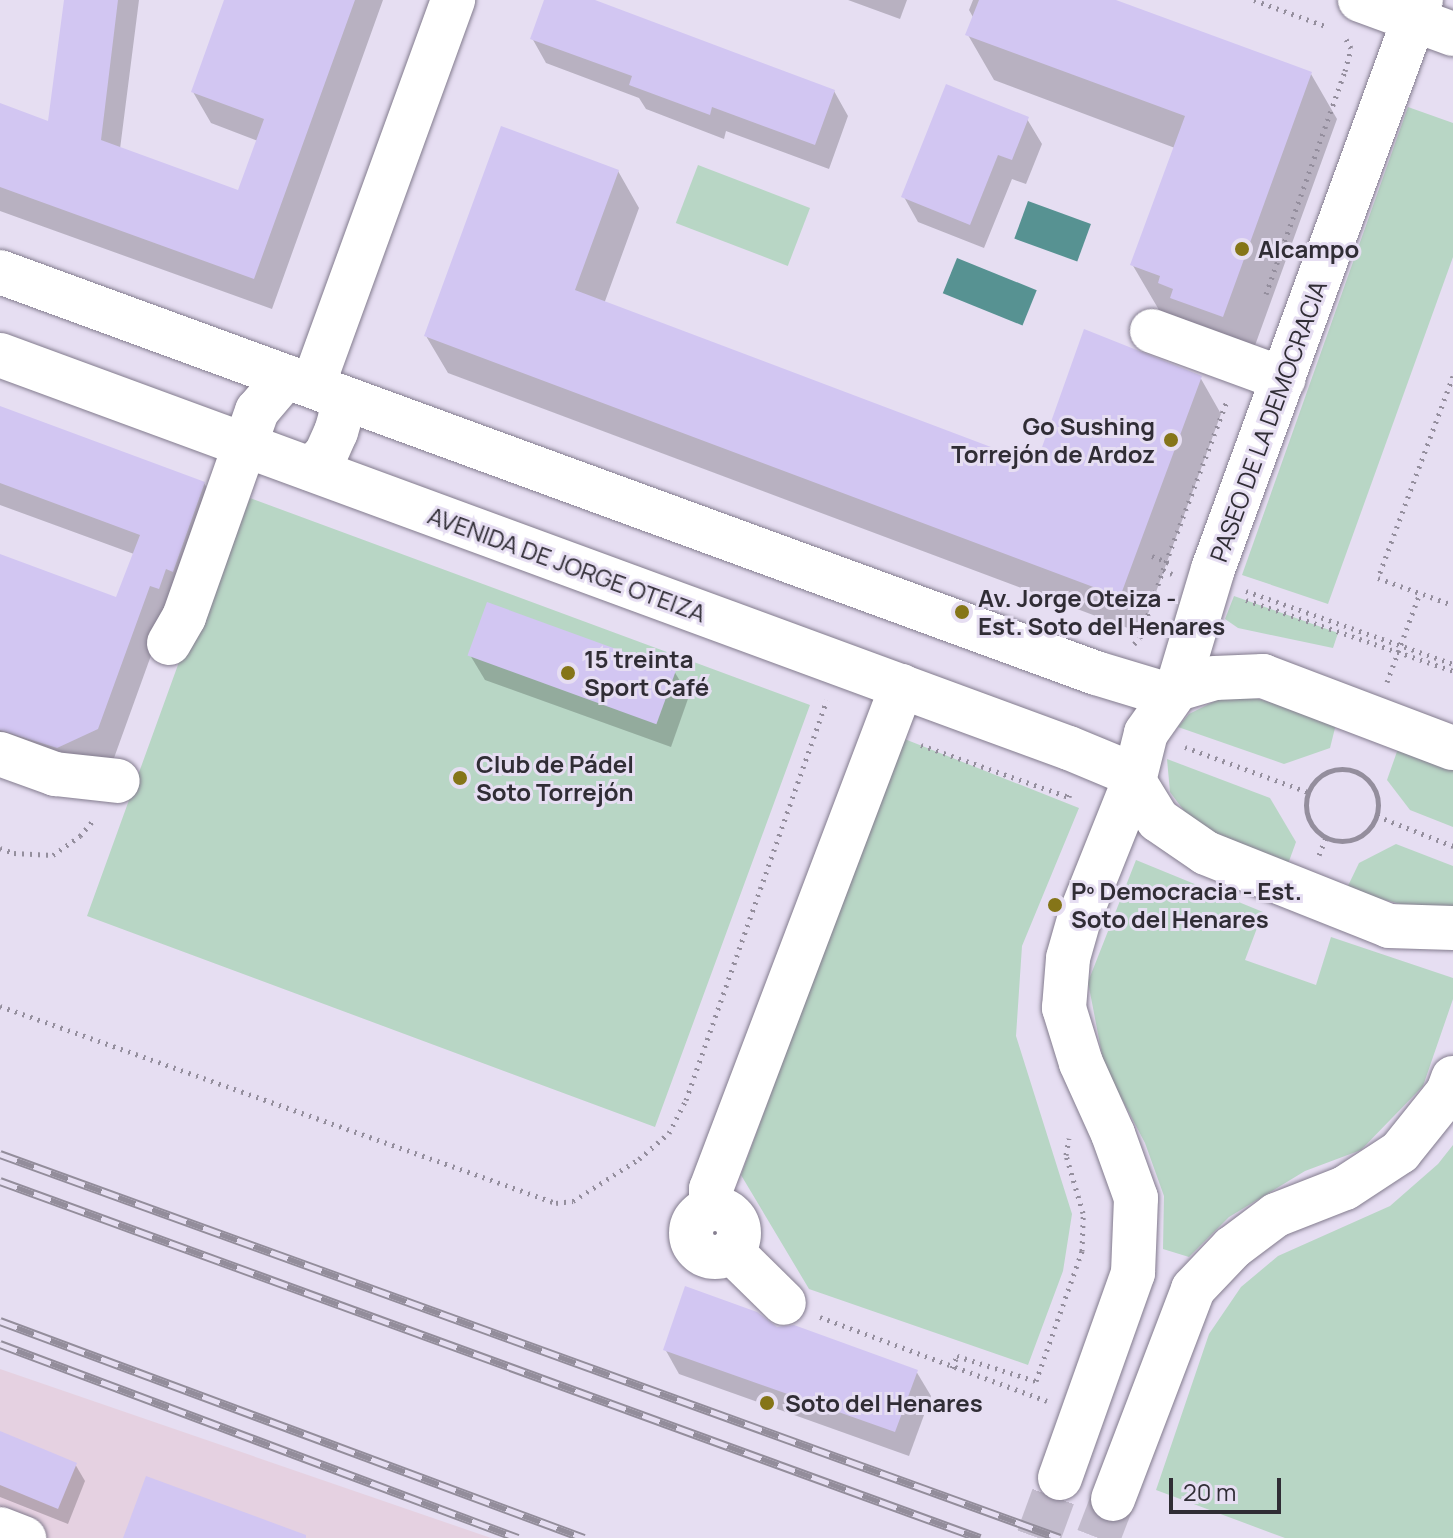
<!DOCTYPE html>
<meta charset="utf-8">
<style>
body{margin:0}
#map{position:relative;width:1453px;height:1538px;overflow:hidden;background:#e6def2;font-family:Manrope,sans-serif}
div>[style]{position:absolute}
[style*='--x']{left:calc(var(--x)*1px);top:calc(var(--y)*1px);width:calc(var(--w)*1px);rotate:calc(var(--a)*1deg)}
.industrial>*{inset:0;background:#e5d1e1}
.green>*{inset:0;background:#b8d6c5;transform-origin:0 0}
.water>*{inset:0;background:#579292;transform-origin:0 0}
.shadow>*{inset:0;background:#0003}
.building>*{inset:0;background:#d2c6f2;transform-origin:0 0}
.minor-tunnel>*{height:44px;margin-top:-22px;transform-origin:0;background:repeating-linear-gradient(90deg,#c2bbcc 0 44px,transparent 0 66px)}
.path>*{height:5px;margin-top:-2.5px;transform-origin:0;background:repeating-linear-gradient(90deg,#948e9d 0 2px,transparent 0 8px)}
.path>.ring{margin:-2.5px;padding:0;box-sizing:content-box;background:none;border:5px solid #948e9d;border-radius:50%}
.roads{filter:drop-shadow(0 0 2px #837c8e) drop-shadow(0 0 2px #837c8e)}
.minor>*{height:44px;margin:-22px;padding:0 22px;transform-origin:22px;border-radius:22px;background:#fff}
.minor>.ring{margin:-22px;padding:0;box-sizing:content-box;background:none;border:44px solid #fff;border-radius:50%}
.rail>*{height:9px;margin-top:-4.5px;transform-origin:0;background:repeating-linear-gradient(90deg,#e6def2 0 18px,#938d9b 0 36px);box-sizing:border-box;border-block:2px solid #938d9b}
.dots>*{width:22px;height:22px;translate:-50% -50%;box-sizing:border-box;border:4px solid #e6def2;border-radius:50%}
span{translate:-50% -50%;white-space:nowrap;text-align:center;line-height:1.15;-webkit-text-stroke:6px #e6def2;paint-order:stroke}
.poi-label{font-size:24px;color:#302d35;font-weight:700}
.left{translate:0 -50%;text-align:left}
.right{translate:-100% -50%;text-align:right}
.street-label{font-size:24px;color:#302d35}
.scale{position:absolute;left:1169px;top:1478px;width:112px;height:36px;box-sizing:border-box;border:4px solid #302d35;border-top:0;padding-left:10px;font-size:24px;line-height:28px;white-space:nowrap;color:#302d35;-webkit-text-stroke:6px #e6def2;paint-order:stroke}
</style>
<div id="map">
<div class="industrial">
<i style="clip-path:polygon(0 1369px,491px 1538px,0 1538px)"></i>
</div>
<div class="green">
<i style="clip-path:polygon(1408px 107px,1453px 123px,1453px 257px,1328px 604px,1242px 575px)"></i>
<i style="left:698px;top:165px;width:120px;height:62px;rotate:21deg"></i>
<i style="clip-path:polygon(250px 498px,810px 705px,655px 1127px,87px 916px,179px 662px,204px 623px)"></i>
<i style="clip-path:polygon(1234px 596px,1338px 633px,1333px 648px,1238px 628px,1225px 619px)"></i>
<i style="clip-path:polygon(1225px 696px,1247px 696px,1337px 720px,1330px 748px,1284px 764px,1178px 727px,1189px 714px)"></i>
<i style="clip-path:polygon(902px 738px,1079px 808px,1022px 946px,1016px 1036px,1072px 1214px,1063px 1271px,1028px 1365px,809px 1289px,741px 1175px)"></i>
<i style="clip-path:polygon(1400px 743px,1453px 768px,1453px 827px,1410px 810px,1387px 780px)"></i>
<i style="clip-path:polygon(1167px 759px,1270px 798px,1296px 842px,1288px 864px,1214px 836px,1191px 820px,1170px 792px)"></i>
<i style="clip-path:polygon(1396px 844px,1453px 866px,1453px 911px,1432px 912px,1346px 890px,1359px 863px)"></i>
<i style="clip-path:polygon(1136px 860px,1263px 912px,1245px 960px,1316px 985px,1331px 937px,1453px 978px,1453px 999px,1423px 1086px,1361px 1150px,1305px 1171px,1229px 1217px,1189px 1257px,1163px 1249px,1164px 1196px,1145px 1143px,1104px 1065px,1088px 982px)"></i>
<i style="clip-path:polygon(1453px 1145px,1453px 1538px,1285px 1538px,1156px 1490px,1209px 1334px,1241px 1287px,1278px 1256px,1390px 1206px,1438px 1164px)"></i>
</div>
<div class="water">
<i style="left:1028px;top:201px;width:67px;height:40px;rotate:20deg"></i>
<i style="left:957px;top:258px;width:86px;height:38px;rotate:22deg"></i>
</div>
<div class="shadow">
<i style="clip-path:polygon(66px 0,139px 0,120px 149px,240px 192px,258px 141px,211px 123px,193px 92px,227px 0,383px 0,272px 309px,0 211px,0 105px,50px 123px)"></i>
<i style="clip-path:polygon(546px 0,589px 0,834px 91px,848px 116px,829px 169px,726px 131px,724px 139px,646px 109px,639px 98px,546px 63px,532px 38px)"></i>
<i style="clip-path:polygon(848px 0,907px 0,900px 19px)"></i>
<i style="clip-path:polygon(973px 0,1110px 0,1311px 74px,1337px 119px,1249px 362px,1186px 329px,1180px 318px,1159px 310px,1132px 264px,1175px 148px,994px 80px,968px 35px,974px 19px,969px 10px)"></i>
<i style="clip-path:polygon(1027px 119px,1042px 144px,1026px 184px,1012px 179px,984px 248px,918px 222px,904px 197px)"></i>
<i style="clip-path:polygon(618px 171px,639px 208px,604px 304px,1037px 466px,1200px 377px,1221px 414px,1141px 633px,448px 373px,426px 336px)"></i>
<i style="clip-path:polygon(0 408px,204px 483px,221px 512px,166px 614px,114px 758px,74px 776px,0 764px,0 556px,117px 599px,134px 554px,0 505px)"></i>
<i style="clip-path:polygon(470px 655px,674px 671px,689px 696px,671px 747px,485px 680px)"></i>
<i style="clip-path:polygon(776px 1329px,916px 1371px,931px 1396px,909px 1456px,679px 1374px,665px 1349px)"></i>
<i style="clip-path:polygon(0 1433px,75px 1464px,85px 1481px,68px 1524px,0 1497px)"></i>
</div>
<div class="building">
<i style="clip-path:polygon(64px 0,118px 0,101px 140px,238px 190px,264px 119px,191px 92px,224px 0,355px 0,254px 279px,0 187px,0 103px,48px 121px)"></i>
<i style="clip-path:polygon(544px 0,595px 0,835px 90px,815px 145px,712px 107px,710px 115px,629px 85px,632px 76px,530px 39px)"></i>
<i style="clip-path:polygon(979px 0,1116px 0,1312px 72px,1223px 317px,1170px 298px,1173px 289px,1158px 283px,1160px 276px,1130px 265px,1185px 116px,965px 35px)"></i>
<i style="clip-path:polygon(946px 84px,1029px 117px,1012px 160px,998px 155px,970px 225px,901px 197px)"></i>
<i style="clip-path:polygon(501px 126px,619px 170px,575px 290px,1036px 464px,1084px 329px,1202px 376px,1120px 597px,424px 336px)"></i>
<i style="clip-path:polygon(0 406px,205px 482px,173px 572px,166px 569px,159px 589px,150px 586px,98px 729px,57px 748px,0 730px,0 554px,116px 597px,140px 535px,0 483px)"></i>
<i style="left:487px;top:602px;width:201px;height:57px;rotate:20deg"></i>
<i style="clip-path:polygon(685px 1286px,757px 1312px,777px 1327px,794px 1325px,918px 1370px,895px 1432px,663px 1350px)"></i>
<i style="clip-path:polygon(0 1431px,77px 1463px,58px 1509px,0 1485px)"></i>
<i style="clip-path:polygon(146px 1476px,306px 1535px,306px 1538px,123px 1538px)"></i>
</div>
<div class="minor-tunnel">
<i style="--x:1038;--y:1538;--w:64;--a:-69.9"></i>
<i style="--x:1098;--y:1538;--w:42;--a:-69"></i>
</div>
<div class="path">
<i style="--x:1254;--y:0;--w:79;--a:20"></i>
<i style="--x:1266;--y:294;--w:237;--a:-70.5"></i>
<i style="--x:1345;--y:71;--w:24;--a:-75"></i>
<i style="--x:1351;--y:48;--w:10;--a:-119"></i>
<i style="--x:1453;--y:376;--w:215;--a:110.4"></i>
<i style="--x:1378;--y:578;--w:80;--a:19.8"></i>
<i style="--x:1152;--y:556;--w:18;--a:22"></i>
<i style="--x:1163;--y:570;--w:181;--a:-69.3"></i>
<i style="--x:1246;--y:591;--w:219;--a:19.4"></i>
<i style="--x:1246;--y:600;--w:219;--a:18.9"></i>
<i style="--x:1134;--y:644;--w:8;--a:-45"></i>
<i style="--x:1140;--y:638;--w:72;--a:-71.3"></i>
<i style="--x:1163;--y:570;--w:10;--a:24"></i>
<i style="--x:1387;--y:682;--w:95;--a:-69.7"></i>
<i style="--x:921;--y:745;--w:157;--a:19.4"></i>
<i style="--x:1069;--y:797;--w:5;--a:-79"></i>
<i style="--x:1185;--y:747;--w:131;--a:20.1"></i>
<i class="ring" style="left:1306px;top:769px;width:67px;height:67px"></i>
<i style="--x:1377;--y:816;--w:82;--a:21.5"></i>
<i style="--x:0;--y:848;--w:15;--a:20"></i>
<i style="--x:14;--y:853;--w:39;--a:3"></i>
<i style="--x:53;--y:855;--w:33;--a:-35"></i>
<i style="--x:80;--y:836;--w:23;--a:-50"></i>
<i style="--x:1319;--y:855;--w:18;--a:-68"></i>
<i style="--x:0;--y:1006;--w:590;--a:19.51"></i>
<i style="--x:556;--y:1203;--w:17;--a:-7"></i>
<i style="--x:573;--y:1201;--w:78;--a:-32.5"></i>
<i style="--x:639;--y:1159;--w:40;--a:-41"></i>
<i style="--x:669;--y:1133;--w:37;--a:-63"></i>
<i style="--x:686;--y:1100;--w:424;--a:-70.6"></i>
<i style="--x:820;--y:1317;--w:242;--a:20.3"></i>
<i style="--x:952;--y:1368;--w:13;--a:-67"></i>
<i style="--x:957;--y:1356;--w:83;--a:17.6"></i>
<i style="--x:1036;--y:1381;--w:138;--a:-70.5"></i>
<i style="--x:1082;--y:1251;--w:38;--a:-88"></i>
<i style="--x:1083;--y:1213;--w:60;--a:-106.3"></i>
<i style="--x:1066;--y:1155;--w:17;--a:-80"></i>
</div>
<div class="roads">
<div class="minor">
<i style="--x:1360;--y:0;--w:99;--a:20.1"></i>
<i style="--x:0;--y:272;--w:1167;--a:20.1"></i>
<i style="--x:1096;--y:673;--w:79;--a:16.8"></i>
<i style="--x:1152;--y:331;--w:140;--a:20.1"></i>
<i style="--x:0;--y:355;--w:1139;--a:20.19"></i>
<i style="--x:1069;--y:748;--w:70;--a:22.6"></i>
<i style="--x:313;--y:385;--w:410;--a:-70"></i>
<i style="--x:311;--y:469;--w:21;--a:-45"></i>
<i style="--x:326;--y:454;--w:24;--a:-66"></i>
<i style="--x:336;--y:432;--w:18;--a:-74"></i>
<i style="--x:341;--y:415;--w:19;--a:-96"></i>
<i style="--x:169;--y:643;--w:30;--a:-60"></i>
<i style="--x:184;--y:617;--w:219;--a:-70.5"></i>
<i style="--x:257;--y:411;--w:45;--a:-49.5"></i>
<i style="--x:1177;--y:689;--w:125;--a:-73.3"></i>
<i style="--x:1213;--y:569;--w:606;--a:-69.92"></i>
<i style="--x:0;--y:754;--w:59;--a:20"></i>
<i style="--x:55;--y:774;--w:63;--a:6.3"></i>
<i style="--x:1134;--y:781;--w:46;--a:58.4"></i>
<i style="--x:1158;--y:820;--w:58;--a:34.5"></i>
<i style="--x:1206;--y:853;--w:197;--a:21.7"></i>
<i style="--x:1389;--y:926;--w:64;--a:1.8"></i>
<i style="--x:711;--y:1208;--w:19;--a:-90"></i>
<i style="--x:711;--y:1189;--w:538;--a:-69.21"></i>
<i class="ring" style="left:691px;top:1209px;width:4px;height:4px"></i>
<i style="--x:731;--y:1251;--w:74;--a:44.5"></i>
<i style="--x:1060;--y:1478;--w:218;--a:-70.4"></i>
<i style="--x:1133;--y:1273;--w:75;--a:-87.7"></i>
<i style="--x:1136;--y:1198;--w:68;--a:-109.8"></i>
<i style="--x:1113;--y:1134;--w:78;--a:-114.3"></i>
<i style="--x:1081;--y:1063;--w:58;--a:-107.2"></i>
<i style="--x:1064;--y:1008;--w:50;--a:-85.4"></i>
<i style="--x:1068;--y:958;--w:44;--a:-74.1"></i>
<i style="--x:1080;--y:916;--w:145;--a:-68.2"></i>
<i style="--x:1134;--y:781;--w:49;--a:-76"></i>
<i style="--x:1146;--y:733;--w:54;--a:-54.8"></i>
<i style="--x:1177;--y:689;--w:40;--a:-16"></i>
<i style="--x:1215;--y:678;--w:48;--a:-2.4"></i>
<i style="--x:1263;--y:676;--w:203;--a:20.8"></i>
<i style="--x:1113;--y:1499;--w:225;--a:-69.1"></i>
<i style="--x:1193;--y:1289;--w:57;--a:-46.4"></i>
<i style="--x:1232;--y:1248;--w:55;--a:-36.9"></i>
<i style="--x:1276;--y:1215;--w:74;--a:-21.4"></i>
<i style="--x:1345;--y:1188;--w:66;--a:-33.2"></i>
<i style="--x:1400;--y:1152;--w:77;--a:-51.3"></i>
<i style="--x:1448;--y:1092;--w:15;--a:-70"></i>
<i style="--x:0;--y:1529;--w:26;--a:21"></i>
</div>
</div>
<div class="rail">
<i style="--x:0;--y:1154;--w:1127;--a:19.91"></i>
<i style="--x:0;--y:1181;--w:1043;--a:20.02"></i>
<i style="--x:0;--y:1321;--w:623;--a:20.38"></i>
<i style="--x:0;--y:1344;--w:553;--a:20.53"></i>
</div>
<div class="dots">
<i style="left:1242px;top:249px;background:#857518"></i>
<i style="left:1171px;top:440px;background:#857518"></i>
<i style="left:962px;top:612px;background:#857518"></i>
<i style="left:568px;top:673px;background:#857518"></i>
<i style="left:460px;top:778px;background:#857518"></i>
<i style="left:1055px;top:905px;background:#857518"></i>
<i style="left:767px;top:1403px;background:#857518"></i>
</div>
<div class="poi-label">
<span class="left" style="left:1258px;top:249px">Alcampo</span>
<span class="right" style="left:1155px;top:440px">Go Sushing<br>Torrejón de Ardoz</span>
<span class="left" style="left:978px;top:612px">Av. Jorge Oteiza -<br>Est. Soto del Henares</span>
<span class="left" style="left:584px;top:673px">15 treinta<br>Sport Café</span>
<span class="left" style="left:476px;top:778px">Club de Pádel<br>Soto Torrejón</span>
<span class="left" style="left:1071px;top:905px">Pº Democracia - Est.<br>Soto del Henares</span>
<span class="left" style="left:785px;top:1403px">Soto del Henares</span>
</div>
<div class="street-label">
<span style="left:1268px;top:421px;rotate:-70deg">PASEO DE LA DEMOCRACIA</span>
<span style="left:567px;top:564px;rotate:20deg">AVENIDA DE JORGE OTEIZA</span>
</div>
<div class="scale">20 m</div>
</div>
